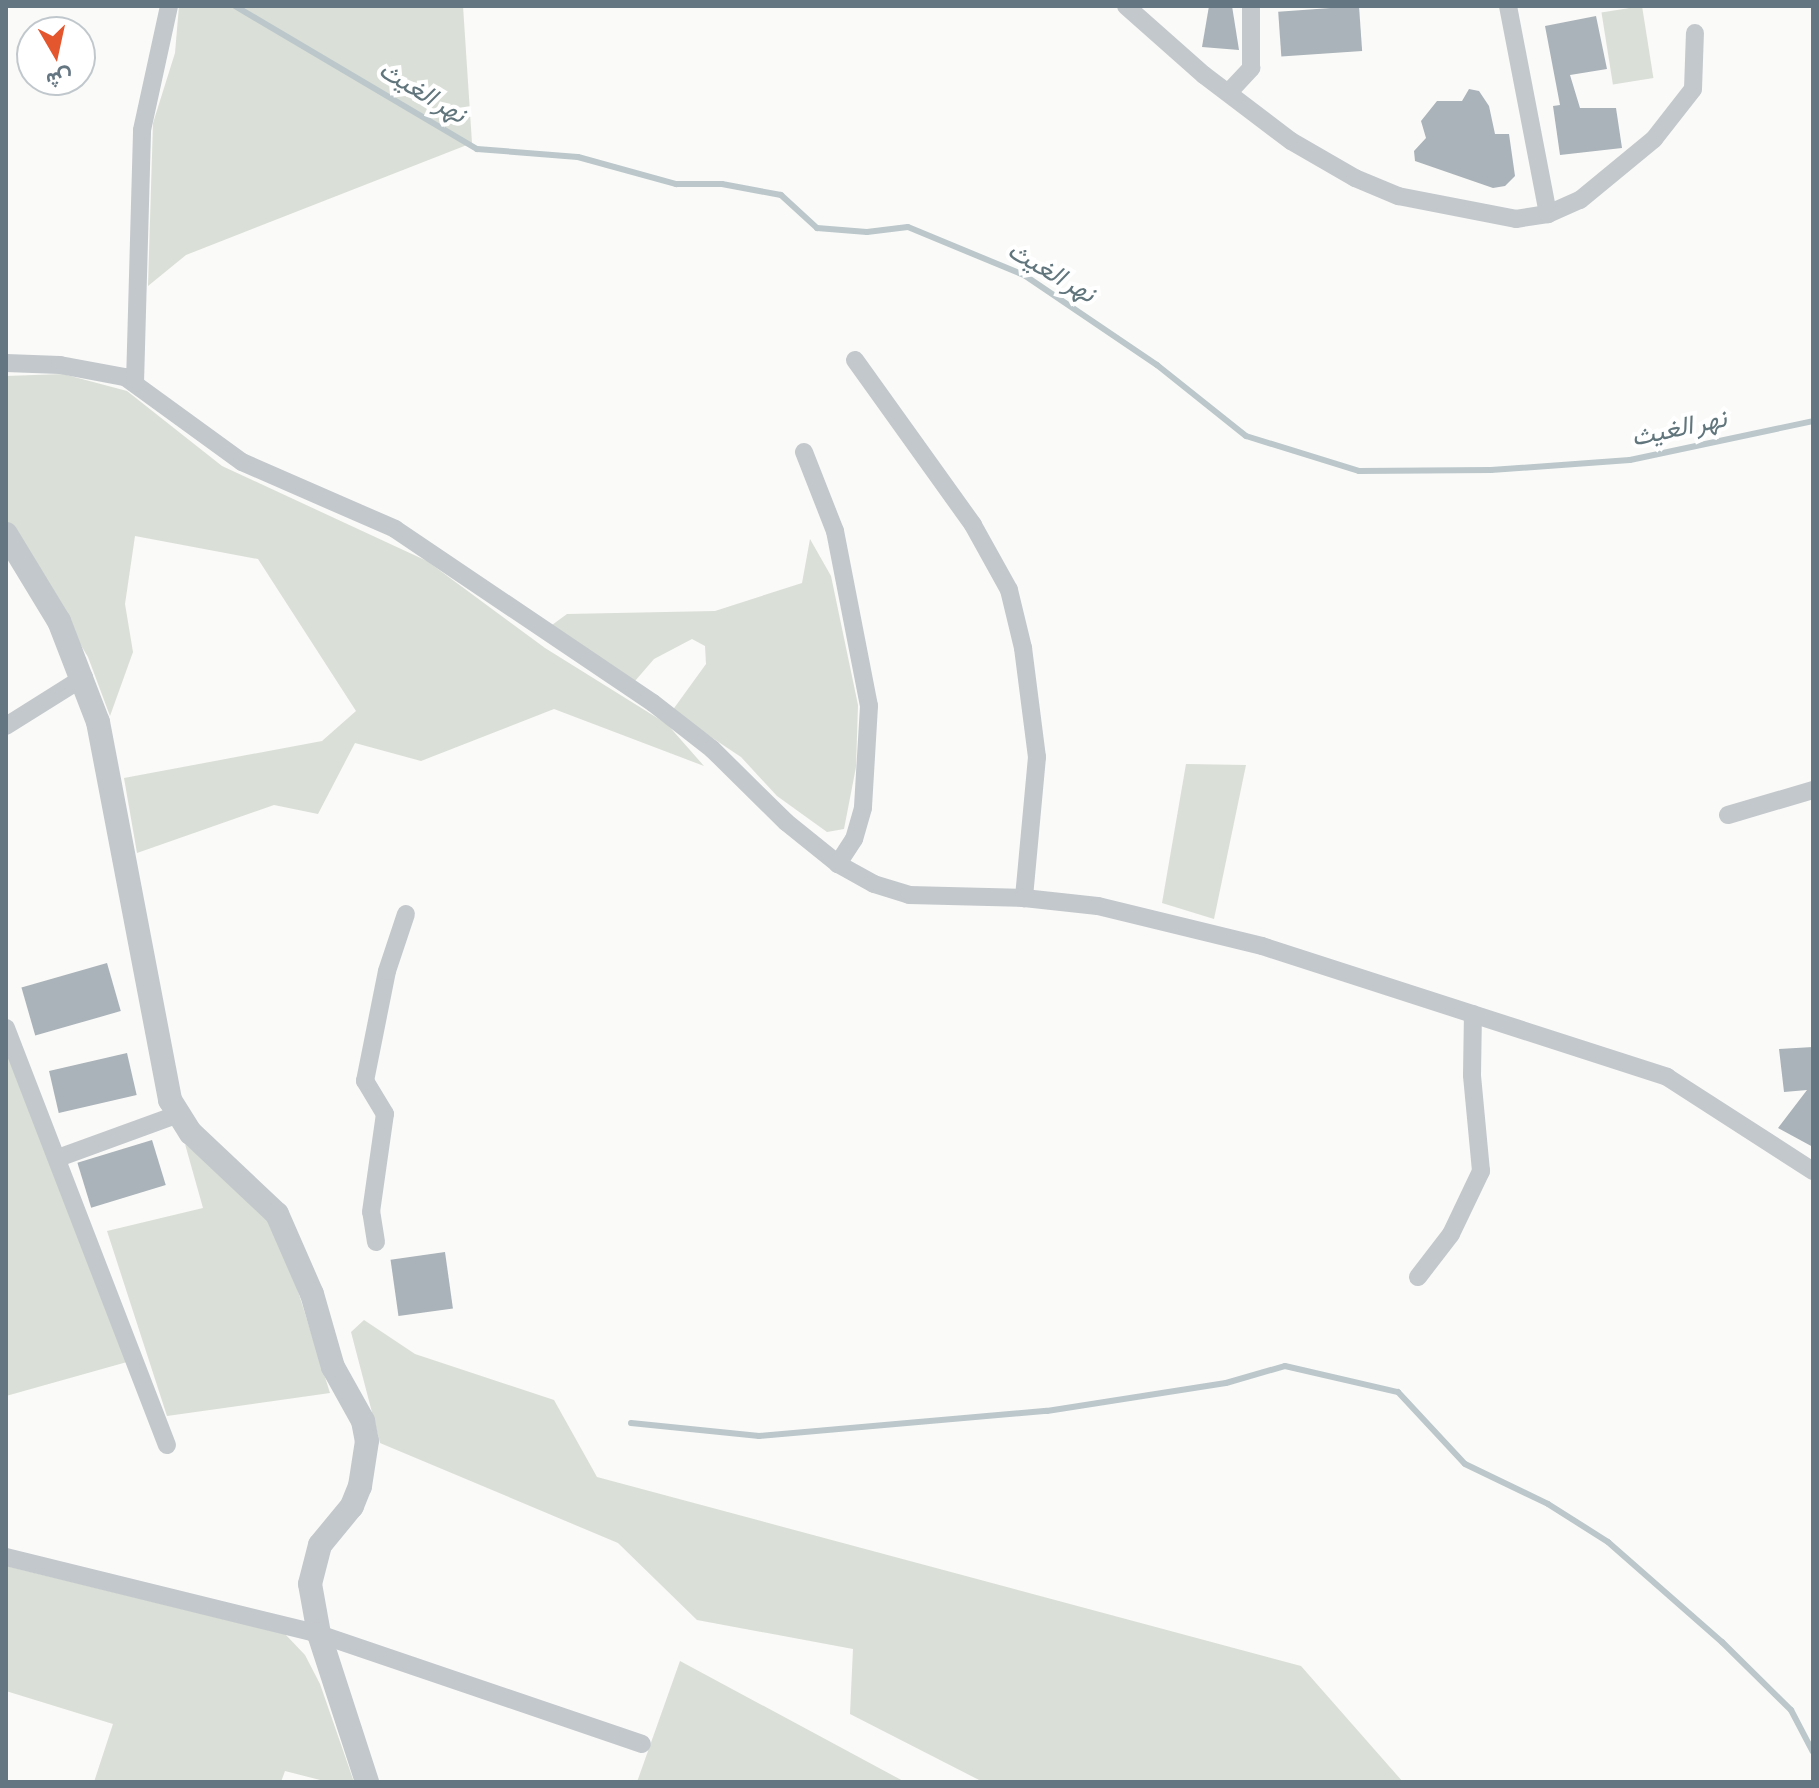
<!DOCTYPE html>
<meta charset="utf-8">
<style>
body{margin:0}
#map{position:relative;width:1819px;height:1788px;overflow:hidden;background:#fafaf8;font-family:"Sofia Sans Condensed",Vazirmatn,sans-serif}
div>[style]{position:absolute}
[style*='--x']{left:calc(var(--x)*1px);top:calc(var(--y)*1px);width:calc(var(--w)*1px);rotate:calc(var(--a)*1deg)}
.green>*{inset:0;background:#dadfd7;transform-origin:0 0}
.stream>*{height:6px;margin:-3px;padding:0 3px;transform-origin:3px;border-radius:3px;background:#bbc7cb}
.building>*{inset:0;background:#aab3b9;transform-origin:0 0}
.minor>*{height:18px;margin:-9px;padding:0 9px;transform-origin:9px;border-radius:9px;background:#c3c8cc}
.tertiary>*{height:24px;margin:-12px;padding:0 12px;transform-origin:12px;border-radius:12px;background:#c3c8cc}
span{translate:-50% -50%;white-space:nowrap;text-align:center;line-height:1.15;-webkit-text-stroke:8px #fff;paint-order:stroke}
.water-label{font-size:26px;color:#60757c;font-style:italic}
.frame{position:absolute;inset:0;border:8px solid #657683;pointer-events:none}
.north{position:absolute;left:16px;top:16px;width:80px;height:80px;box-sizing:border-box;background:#fff;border:2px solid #c1c8cd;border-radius:50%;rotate:171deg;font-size:22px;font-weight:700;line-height:32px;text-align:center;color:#657683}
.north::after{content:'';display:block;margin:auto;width:28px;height:36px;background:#e4572e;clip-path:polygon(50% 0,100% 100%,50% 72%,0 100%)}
</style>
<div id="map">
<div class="green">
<i style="clip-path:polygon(179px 6px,463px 6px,472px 143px,186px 255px,148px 286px,153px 123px,175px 53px)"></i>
<i style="left:1642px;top:6px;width:73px;height:41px;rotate:81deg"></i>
<i style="clip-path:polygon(63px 374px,127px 391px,222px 466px,427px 561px,545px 648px,667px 724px,704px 766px,554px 709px,421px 761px,355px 743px,318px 814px,274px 805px,137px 853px,124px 778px,322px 741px,356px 711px,258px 559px,135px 536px,125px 604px,133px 652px,110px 716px,88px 657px,6px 522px,6px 376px)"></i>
<i style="clip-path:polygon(810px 539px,831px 576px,858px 705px,856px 767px,844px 829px,827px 832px,777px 796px,741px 757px,672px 711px,706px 664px,705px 646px,692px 639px,654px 659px,635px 681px,552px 625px,567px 614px,715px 611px,802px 583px)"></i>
<i style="clip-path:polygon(1186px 764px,1246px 765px,1214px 919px,1162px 903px)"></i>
<i style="clip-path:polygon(6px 1048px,127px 1362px,6px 1396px)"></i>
<i style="clip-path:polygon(185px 1144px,261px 1206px,286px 1253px,330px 1393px,167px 1416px,107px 1231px,203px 1208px)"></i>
<i style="clip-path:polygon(364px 1320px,415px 1354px,554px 1400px,597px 1477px,1301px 1666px,1403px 1782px,983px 1782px,850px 1714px,853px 1649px,697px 1620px,618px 1543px,380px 1443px,351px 1332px)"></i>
<i style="clip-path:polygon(6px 1566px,285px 1634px,305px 1655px,320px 1684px,354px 1782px,328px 1782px,285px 1771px,281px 1782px,94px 1782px,113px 1724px,6px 1691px)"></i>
<i style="clip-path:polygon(680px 1661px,905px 1782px,637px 1782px)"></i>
</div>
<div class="stream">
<i style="--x:235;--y:6;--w:281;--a:30.6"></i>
<i style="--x:477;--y:149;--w:101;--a:4.5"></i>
<i style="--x:578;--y:157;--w:102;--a:15.4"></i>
<i style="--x:676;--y:184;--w:46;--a:0"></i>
<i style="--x:722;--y:184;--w:60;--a:10.6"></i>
<i style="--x:781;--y:195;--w:49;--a:42.5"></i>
<i style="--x:817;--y:228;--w:50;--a:4.6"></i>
<i style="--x:867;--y:232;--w:41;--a:-7"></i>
<i style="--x:908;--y:227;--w:126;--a:22.5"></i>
<i style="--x:1024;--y:275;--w:161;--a:34.1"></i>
<i style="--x:1157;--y:365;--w:114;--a:38.6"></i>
<i style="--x:1246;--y:436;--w:118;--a:17.2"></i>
<i style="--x:1359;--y:471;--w:132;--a:-0.4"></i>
<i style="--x:1491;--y:470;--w:139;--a:-4.1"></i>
<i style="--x:1630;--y:460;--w:187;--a:-12"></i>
<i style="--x:631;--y:1423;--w:129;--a:5.8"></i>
<i style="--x:759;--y:1436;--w:289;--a:-5"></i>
<i style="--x:1047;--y:1411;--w:181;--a:-8.9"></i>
<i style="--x:1226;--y:1383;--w:61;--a:-16.1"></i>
<i style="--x:1285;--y:1366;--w:116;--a:13"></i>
<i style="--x:1398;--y:1392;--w:98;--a:47.1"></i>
<i style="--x:1465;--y:1464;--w:92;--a:25.7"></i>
<i style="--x:1548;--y:1504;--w:71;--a:32.3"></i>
<i style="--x:1608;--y:1542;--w:152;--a:41.3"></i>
<i style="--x:1722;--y:1642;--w:97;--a:44.6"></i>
<i style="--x:1791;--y:1710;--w:47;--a:62.4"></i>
</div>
<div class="building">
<i style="clip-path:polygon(1209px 6px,1232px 6px,1239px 50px,1202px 47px)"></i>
<i style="left:1359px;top:6px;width:45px;height:81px;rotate:86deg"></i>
<i style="clip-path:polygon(1596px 16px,1607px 69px,1570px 75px,1580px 108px,1616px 108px,1622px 148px,1560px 155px,1553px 106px,1560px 105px,1545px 26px)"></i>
<i style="clip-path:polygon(1469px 89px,1479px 91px,1489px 106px,1495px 134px,1509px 134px,1515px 176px,1505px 186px,1493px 188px,1415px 161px,1414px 151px,1426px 138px,1421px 121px,1437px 101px,1462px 101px)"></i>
<i style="left:107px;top:963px;width:50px;height:89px;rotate:74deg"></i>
<i style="clip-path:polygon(1813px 1047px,1813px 1147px,1778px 1128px,1807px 1090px,1784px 1092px,1779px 1049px)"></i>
<i style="left:127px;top:1053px;width:43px;height:80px;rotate:77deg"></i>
<i style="left:152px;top:1140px;width:47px;height:78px;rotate:73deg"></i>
<i style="left:445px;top:1252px;width:57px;height:55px;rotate:82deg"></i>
</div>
<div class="minor">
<i style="--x:1126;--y:6;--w:104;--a:41.5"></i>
<i style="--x:1204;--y:75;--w:109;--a:37.2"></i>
<i style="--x:1291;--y:141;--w:74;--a:30"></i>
<i style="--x:1355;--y:178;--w:47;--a:22.7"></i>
<i style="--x:1398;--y:196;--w:120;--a:11"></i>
<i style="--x:1516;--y:219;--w:32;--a:-9"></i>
<i style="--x:1548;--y:214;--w:35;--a:-24"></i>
<i style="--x:1580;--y:200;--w:96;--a:-39.5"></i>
<i style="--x:1654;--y:139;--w:63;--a:-52"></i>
<i style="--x:1693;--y:89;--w:56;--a:-88"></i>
<i style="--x:1508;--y:6;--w:212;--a:79.1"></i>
<i style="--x:1229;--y:92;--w:33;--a:-47"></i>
<i style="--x:1251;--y:68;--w:62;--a:-90"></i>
<i style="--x:855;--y:360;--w:203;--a:54.4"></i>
<i style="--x:973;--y:525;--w:74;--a:61"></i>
<i style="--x:1009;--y:590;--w:60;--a:76.4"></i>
<i style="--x:1023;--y:648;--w:110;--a:82.7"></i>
<i style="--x:1037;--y:757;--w:142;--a:95.3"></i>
<i style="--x:6;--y:363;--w:54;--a:2.1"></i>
<i style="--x:60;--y:365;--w:66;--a:10.5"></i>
<i style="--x:125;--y:377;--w:145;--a:36"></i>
<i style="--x:242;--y:462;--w:167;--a:23.6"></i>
<i style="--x:395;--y:529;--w:311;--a:34"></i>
<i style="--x:653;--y:703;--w:75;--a:37.9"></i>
<i style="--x:712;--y:749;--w:104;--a:44.6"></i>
<i style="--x:786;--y:822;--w:67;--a:38.9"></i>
<i style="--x:838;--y:864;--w:41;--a:29.1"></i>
<i style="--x:874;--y:884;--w:37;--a:17"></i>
<i style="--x:909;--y:895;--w:115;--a:1.5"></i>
<i style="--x:1024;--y:898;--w:74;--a:6.2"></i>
<i style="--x:1098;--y:906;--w:169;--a:13.7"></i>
<i style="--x:1262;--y:946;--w:426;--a:17.9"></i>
<i style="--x:1667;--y:1077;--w:174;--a:32.8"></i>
<i style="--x:135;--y:383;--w:253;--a:-88.4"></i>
<i style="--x:142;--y:130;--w:127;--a:-77.7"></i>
<i style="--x:804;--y:452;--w:85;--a:68.6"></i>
<i style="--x:835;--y:531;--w:178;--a:79"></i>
<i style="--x:869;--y:706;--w:102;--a:93.4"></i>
<i style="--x:863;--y:808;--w:32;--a:106"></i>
<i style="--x:854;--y:839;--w:30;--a:123"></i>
<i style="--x:6;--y:726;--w:92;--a:-32.1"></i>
<i style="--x:1728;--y:815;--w:89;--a:-16.4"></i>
<i style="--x:6;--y:1028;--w:447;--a:68.9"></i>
<i style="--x:58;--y:1158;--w:126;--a:-20"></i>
<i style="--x:376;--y:1242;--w:30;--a:-99"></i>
<i style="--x:371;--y:1212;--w:99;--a:-81.9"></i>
<i style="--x:385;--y:1114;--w:39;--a:-121"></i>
<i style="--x:365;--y:1081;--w:112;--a:-78.7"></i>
<i style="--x:387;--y:971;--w:60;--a:-71.6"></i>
<i style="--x:1418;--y:1277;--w:54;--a:-52.5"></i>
<i style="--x:1451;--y:1234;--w:70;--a:-64.5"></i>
<i style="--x:1481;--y:1171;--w:96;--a:-95.4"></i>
<i style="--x:1472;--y:1075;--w:61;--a:-89.1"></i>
<i style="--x:6;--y:1557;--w:322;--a:13.8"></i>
<i style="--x:319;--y:1634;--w:341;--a:18.8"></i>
</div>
<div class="tertiary">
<i style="--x:6;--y:534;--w:102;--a:58.7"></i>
<i style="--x:59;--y:621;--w:108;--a:68.9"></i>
<i style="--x:98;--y:722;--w:385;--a:79.2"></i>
<i style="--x:170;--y:1100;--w:39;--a:58"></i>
<i style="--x:191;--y:1133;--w:118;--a:43.3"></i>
<i style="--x:277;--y:1214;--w:87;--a:66.4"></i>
<i style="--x:312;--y:1294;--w:76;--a:74"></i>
<i style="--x:333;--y:1367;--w:62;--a:60.9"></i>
<i style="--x:363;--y:1421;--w:20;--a:79"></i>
<i style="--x:367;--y:1441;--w:46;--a:98.8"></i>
<i style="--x:360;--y:1486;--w:22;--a:112"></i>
<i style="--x:352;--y:1506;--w:50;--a:129.4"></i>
<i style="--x:320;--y:1545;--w:40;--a:104.4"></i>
<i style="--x:310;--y:1584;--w:51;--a:79.8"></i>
<i style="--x:319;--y:1634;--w:156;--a:72"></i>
</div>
<div class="water-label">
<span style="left:422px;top:93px;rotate:31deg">نهر الغيث</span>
<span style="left:1051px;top:273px;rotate:30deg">نهر الغيث</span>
<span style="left:1679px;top:429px;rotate:-12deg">نهر الغيث</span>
</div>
<div class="frame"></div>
<div class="north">ش</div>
</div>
